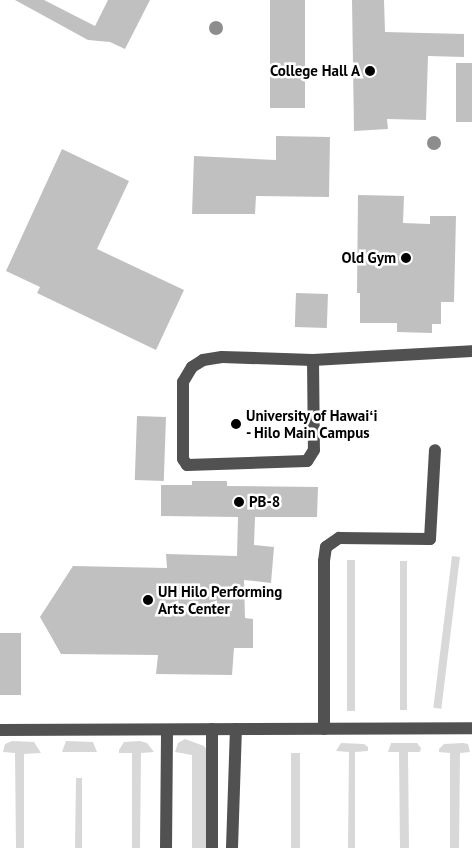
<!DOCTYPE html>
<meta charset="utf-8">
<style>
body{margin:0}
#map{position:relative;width:472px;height:848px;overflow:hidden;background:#fff;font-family:"PT Sans",sans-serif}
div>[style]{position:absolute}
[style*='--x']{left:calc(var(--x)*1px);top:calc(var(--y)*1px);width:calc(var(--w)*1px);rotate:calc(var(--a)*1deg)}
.green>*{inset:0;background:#d8d8d8;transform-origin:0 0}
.building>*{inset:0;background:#c0c0c0;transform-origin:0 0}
.minor>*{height:12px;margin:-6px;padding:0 6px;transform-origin:6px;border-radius:6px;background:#515151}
.trees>*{width:14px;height:14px;margin:-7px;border-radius:50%;background:#8d8d8d}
.dots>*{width:14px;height:14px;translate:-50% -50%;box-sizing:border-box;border:2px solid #fff;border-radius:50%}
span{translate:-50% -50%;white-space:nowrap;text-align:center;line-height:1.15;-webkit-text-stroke:5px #fff;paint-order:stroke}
.poi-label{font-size:15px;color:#000;font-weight:700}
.right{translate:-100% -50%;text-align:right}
.left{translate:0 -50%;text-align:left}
</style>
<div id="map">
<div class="green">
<i style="left:452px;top:556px;width:8px;height:153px;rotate:7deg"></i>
<i style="left:347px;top:560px;width:8px;height:151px"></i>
<i style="left:400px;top:561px;width:7px;height:149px"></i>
<i style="clip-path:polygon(185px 739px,204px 746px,208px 752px,207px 848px,192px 848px,192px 755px,175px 752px,178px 743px)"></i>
<i style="clip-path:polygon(12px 741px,34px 742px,41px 753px,24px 754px,24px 848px,16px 848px,15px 753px,3px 752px,5px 744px)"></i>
<i style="clip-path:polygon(66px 741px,93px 742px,97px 752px,62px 752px)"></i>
<i style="clip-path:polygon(140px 741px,147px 743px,154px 752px,141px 753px,140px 848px,132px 848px,132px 753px,119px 753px,119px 750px,124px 742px)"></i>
<i style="clip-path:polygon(341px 743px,364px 744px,368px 747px,368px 751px,355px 752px,355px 848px,348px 848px,349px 752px,336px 751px)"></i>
<i style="clip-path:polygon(391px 743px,417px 743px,421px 748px,420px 752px,408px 752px,409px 848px,400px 848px,399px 752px,388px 752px)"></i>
<i style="clip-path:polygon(463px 743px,468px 744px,470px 752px,460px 753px,459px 848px,450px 848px,450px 753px,439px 752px,439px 749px,444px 744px)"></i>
<i style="left:291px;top:753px;width:9px;height:95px"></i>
<i style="clip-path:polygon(76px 778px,82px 778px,82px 848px,75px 848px)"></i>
</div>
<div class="building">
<i style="clip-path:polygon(15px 0,44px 0,95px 26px,108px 0,150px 0,125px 49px,110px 42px,88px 40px)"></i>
<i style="left:270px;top:0;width:35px;height:108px"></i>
<i style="clip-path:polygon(352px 0,384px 0,385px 32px,464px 34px,464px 57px,428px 56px,426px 120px,387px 119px,388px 129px,354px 131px)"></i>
<i style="left:456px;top:63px;width:16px;height:59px"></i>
<i style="clip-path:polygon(276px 136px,330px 137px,329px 197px,256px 196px,255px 214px,192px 214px,194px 156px,276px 160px)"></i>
<i style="clip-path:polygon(62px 149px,129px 181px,97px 249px,184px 290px,156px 350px,37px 293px,40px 287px,6px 271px)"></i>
<i style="clip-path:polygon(358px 195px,404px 196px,403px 223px,430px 224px,430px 216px,456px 216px,454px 302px,441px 302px,441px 324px,432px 324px,432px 333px,397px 332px,397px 323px,360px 323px,360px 293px,357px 293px)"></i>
<i style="left:296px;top:293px;width:32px;height:34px;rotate:2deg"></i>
<i style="left:137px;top:416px;width:29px;height:64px;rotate:2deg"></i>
<i style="clip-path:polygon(192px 481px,227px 481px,227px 486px,318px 487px,317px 517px,255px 517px,254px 545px,274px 547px,271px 583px,244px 580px,245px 618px,253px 619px,253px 648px,234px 648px,232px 675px,156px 674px,158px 655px,61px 654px,40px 617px,73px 566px,167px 568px,166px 554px,237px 556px,238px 517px,161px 516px,161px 485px,192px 485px)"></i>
<i style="left:0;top:633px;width:21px;height:62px"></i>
</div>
<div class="minor">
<i style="--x:313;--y:360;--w:90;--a:89.4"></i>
<i style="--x:314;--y:450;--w:13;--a:122"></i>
<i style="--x:307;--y:461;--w:120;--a:178.1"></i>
<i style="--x:187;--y:465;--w:7;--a:-124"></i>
<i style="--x:183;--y:459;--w:77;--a:-90"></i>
<i style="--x:183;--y:382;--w:17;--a:-59"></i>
<i style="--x:192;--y:367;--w:13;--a:-32"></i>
<i style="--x:203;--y:360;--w:19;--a:-9"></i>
<i style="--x:222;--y:357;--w:91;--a:1.9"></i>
<i style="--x:313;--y:360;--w:159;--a:-3.2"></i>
<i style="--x:212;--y:729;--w:119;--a:90"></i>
<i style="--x:324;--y:729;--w:168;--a:-90"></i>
<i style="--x:324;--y:561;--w:14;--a:-82"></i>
<i style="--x:326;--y:547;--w:16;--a:-35"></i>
<i style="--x:339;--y:538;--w:91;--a:0.6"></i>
<i style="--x:430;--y:539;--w:89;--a:-86.8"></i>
<i style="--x:0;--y:730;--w:472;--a:-0.2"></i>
<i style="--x:166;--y:848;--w:118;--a:-89.5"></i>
<i style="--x:232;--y:848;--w:119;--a:-88.1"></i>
</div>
<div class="trees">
<i style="left:216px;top:28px"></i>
<i style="left:434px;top:143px"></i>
</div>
<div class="dots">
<i style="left:370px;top:71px;background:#000"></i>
<i style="left:406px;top:258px;background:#000"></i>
<i style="left:236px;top:424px;background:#000"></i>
<i style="left:239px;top:502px;background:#000"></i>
<i style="left:148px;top:600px;background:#000"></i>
</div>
<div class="poi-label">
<span class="right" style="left:360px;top:71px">College Hall A</span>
<span class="right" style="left:396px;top:258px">Old Gym</span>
<span class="left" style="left:246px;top:424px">University of Hawaiʻi<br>- Hilo Main Campus</span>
<span class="left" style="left:249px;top:502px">PB-8</span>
<span class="left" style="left:158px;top:600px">UH Hilo Performing<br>Arts Center</span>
</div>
</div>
